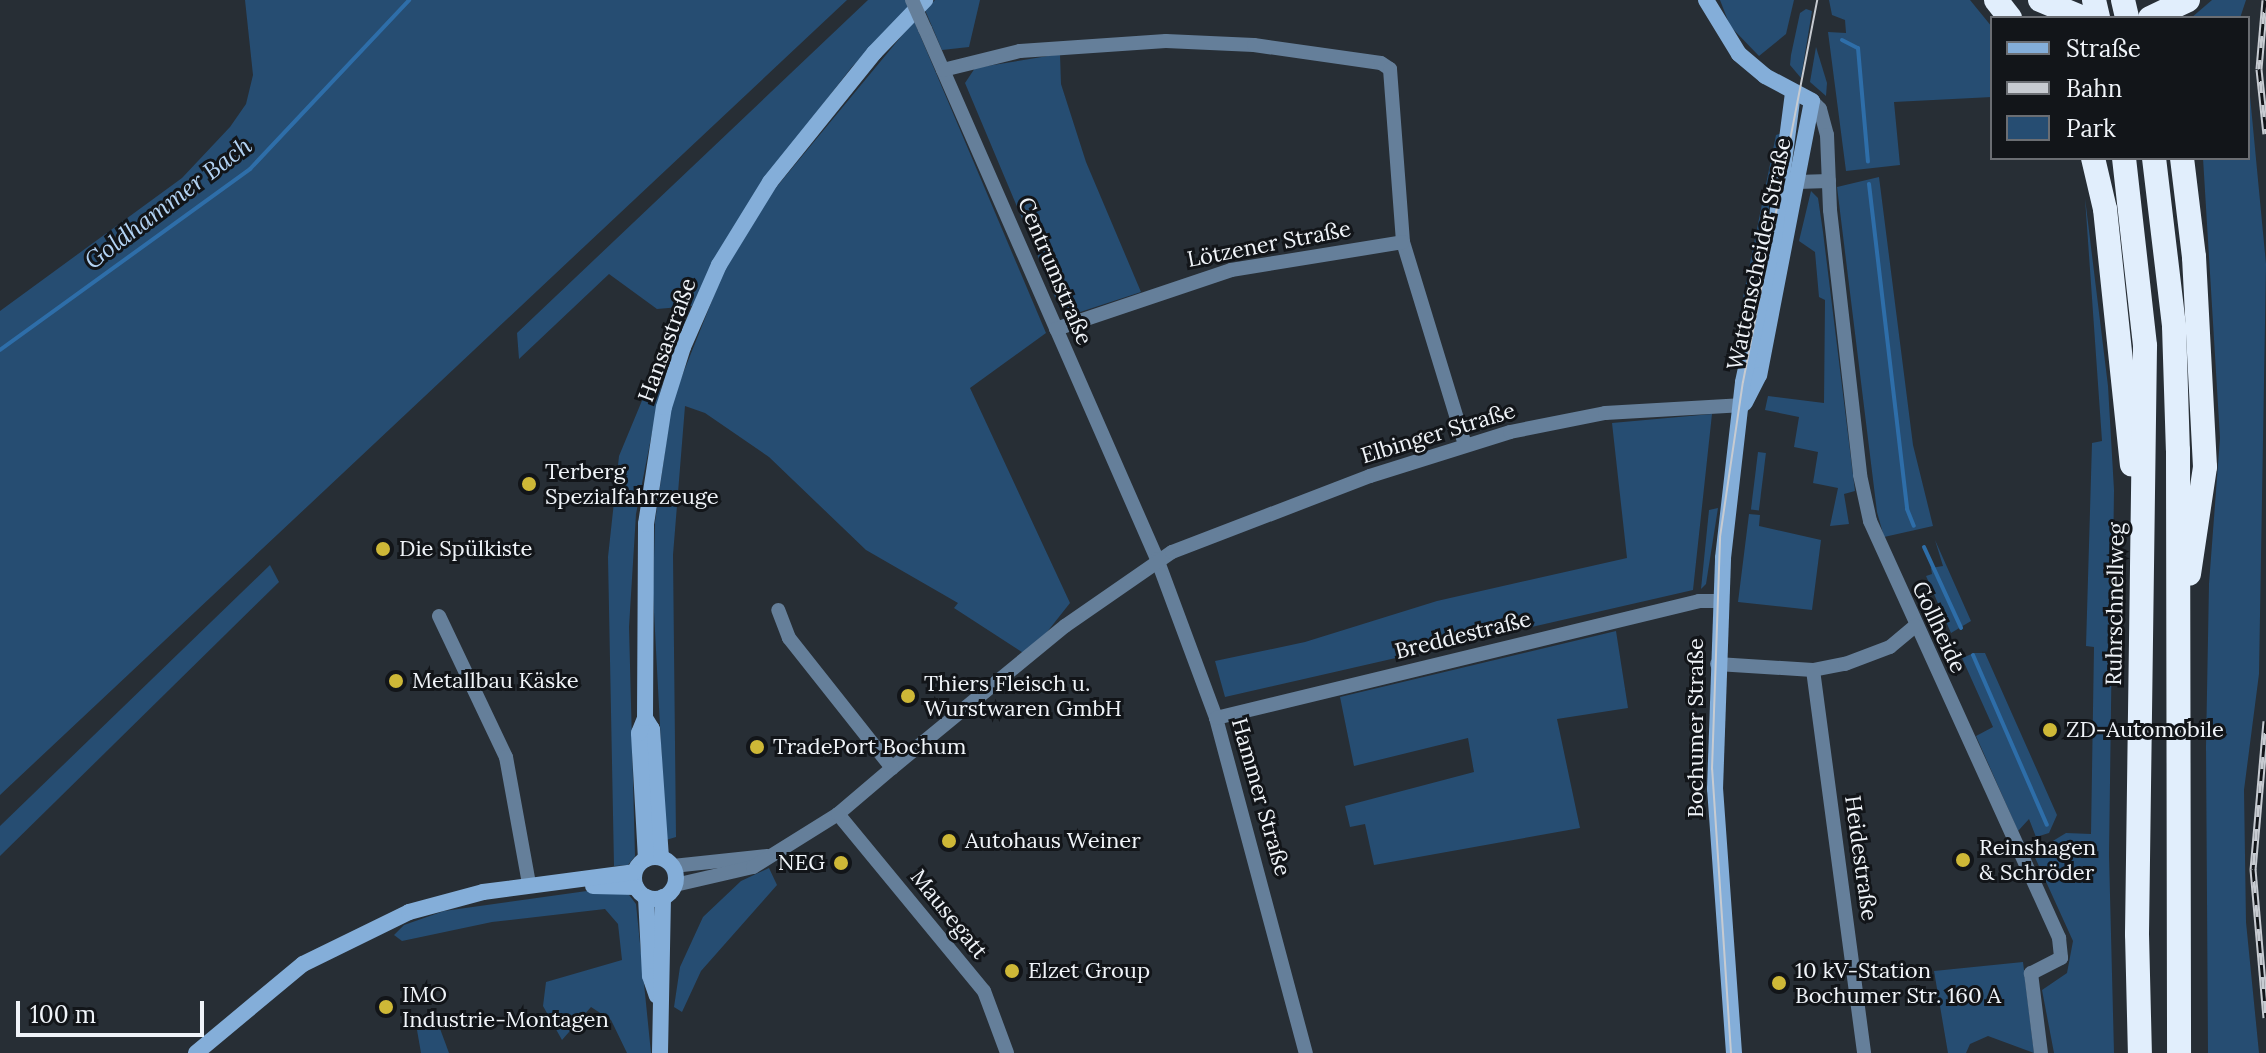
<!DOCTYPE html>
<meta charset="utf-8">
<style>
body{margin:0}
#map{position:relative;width:2266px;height:1053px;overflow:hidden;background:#272e35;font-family:Lora,serif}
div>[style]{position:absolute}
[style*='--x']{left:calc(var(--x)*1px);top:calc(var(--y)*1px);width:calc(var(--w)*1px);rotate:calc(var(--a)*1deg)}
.green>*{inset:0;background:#264d72;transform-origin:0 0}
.stream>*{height:4px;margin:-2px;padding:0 2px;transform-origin:2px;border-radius:2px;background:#2e6ea9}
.street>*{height:14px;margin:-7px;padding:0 7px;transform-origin:7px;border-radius:7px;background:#657f9a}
.secondary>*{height:16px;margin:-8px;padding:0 8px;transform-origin:8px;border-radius:8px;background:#84aed9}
.secondary>.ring{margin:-8px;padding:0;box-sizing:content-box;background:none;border:16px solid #84aed9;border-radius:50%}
.highway>*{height:24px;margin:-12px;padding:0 12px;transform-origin:12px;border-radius:12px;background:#e1eefc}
.tram>*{height:2px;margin:-1px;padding:0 1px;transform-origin:1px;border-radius:1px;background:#c7cbd1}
.rail>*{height:7px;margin-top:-3.5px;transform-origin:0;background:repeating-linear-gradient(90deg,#121519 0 12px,#c7cbd1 0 24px);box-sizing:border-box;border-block:2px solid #c7cbd1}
.street-bridge>*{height:14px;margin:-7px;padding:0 7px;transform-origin:7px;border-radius:7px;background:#657f9a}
.highway-bridge>*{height:24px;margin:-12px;padding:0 12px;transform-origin:12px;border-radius:12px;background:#e1eefc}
.dots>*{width:22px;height:22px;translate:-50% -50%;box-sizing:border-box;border:4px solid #121519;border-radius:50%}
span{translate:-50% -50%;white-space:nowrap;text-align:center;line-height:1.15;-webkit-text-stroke:6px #121519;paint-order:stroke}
.street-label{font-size:22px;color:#f0f4f9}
.poi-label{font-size:22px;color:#f0f4f9}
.left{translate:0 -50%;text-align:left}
.right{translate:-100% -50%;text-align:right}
.water-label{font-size:24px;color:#b3d3f4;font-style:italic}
.legend{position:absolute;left:1990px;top:16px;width:260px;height:144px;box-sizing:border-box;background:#121519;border:2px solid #6b6e73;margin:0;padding:10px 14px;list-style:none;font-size:24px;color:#f0f4f9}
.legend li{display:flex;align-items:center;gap:16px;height:40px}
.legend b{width:40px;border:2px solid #6b6e73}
.scale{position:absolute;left:16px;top:1001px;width:188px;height:36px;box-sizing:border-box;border:4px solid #f0f4f9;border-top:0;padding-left:10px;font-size:24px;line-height:28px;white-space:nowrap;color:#f0f4f9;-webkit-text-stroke:6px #121519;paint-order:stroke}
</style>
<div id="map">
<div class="green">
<i style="clip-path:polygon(245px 0,847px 0,0 795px,0 311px,182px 178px,230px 127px,246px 104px,253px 75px)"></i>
<i style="clip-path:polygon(868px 0,905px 0,908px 7px,851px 68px,775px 166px,692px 306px,657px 309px,609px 274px,519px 359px,517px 333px)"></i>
<i style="clip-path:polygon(935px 0,980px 0,969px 47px,942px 50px,925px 10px)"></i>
<i style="clip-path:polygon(1720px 0,1794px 0,1786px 34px,1759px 56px,1730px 26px)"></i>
<i style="clip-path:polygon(1829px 0,1970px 0,1992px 27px,1992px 97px,1894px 102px,1900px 165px,1846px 171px,1828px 32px,1846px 33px,1845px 20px,1832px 15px)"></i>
<i style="clip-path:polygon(2212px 0,2246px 0,2240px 18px,2191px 18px)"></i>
<i style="clip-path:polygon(1806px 9px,1812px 11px,1801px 78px,1790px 65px,1791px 55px,1800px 13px)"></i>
<i style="clip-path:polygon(914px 21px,1046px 333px,970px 388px,1070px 603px,1028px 656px,954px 608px,958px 603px,866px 550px,769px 457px,705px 413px,685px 406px,673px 555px,676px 837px,666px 840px,653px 593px,655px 522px,672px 401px,725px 268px,769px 196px)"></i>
<i style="clip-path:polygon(1816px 47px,1827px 83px,1826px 96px,1810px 82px)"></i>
<i style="clip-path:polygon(1060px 54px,1061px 84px,1086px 162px,1141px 292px,1071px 315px,1060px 309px,965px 83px,975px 68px)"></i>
<i style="clip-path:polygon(2248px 75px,2266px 264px,2259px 674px,2244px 790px,2246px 922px,2259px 1053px,2208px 1053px,2206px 746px,2209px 584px,2220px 438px,2203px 158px,2248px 158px)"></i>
<i style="clip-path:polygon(1783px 133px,1766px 225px,1742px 340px,1736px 332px,1776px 135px)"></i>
<i style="clip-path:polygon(1879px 177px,1913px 445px,1933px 526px,1884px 537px,1877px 512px,1837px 187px)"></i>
<i style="clip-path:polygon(1811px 191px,1818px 198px,1823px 232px,1855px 491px,1844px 494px,1849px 524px,1830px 526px,1838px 488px,1813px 483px,1818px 452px,1794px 447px,1799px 417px,1765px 410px,1768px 396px,1824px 403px,1825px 300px,1819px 297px,1815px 252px,1799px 241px)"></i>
<i style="clip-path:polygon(2085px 198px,2108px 386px,2114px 490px,2109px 855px,2114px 1053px,2054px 1053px,2042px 990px,2067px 973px,2073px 941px,2033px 853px,2066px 833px,2091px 834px,2094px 647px,2086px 646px,2092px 443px,2102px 441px)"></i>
<i style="clip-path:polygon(658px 362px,665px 367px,636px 514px,629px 627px,635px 856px,628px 865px,614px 866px,608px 557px,619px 456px)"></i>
<i style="clip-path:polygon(1712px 414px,1693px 590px,1225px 697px,1215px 661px,1305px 642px,1437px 601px,1627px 558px,1612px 423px)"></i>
<i style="left:1758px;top:452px;width:8px;height:58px;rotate:7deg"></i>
<i style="clip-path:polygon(1718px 508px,1706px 584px,1701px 589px,1709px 510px)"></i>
<i style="clip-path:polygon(1749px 514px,1760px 515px,1759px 526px,1821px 540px,1812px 610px,1738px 602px)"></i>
<i style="clip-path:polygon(1935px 540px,1971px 621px,1951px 633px,1926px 576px,1932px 574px,1931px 568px,1943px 566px)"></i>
<i style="clip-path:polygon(270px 565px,279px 582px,0 856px,0 826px)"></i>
<i style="clip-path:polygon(1616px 631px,1628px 708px,1557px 719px,1580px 828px,1374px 865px,1365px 824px,1350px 827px,1345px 806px,1474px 772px,1468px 738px,1354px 766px,1340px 697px)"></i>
<i style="clip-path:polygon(1974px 653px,1985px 653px,2057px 815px,2049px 833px,2036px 837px,2029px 819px,2018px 831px,1976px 736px,1993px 727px,1962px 658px)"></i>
<i style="clip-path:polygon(769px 868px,777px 885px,701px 971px,682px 1012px,674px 1007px,680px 967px,703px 917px,741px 881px)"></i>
<i style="clip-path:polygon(594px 890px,626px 891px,636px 904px,651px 1053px,627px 1053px,611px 1020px,591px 1007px,562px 1040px,543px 1006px,546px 982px,622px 960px,618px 924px,605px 909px,492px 922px,402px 941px,394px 935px,404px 925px,444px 911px)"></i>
<i style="clip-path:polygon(2023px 962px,2034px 1053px,1988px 1036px,1970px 1044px,1966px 1053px,1948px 1053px,1934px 971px)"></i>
<i style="clip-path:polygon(439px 1026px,449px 1053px,421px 1053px,417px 1030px)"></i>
</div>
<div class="stream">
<i style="--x:1842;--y:40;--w:18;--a:27"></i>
<i style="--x:1858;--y:48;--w:114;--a:85"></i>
<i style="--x:1869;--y:184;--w:327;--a:83.3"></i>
<i style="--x:1907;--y:509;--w:18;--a:68"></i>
<i style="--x:0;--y:350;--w:309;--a:-35.9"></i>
<i style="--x:250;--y:169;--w:232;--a:-46.7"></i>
<i style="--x:1924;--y:547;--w:89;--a:65.4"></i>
<i style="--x:1973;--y:655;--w:185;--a:66.5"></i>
</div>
<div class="street">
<i style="--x:925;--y:29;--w:579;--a:66.36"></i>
<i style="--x:1157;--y:559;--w:170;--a:69.6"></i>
<i style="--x:1216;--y:718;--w:347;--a:75"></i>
<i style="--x:943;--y:70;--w:79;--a:-13.9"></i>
<i style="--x:1020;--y:51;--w:146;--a:-3.9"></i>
<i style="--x:1166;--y:41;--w:88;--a:2.6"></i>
<i style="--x:1254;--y:45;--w:128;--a:8.1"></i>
<i style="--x:1381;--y:63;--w:11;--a:34"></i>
<i style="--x:1390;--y:69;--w:173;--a:85.7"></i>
<i style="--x:1403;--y:242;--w:212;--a:73"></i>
<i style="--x:1812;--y:101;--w:11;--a:45"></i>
<i style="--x:1820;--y:109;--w:27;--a:75"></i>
<i style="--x:1827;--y:135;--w:75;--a:87.7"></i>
<i style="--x:1830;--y:210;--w:267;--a:83.5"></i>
<i style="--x:1860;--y:475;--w:47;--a:77.7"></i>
<i style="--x:1870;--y:521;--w:458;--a:65.6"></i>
<i style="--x:2059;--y:938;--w:20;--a:84"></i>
<i style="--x:2061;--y:958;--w:34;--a:153"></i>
<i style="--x:2031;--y:973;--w:81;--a:82.9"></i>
<i style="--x:1797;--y:182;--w:32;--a:-2"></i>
<i style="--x:1056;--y:329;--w:185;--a:-18.6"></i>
<i style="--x:1231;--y:270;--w:174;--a:-9.2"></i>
<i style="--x:439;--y:616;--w:156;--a:64.6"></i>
<i style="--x:506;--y:757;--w:129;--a:79.7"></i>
<i style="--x:1717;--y:664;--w:96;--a:3.6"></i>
<i style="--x:1813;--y:670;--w:33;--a:-11"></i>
<i style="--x:1845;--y:664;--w:48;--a:-20.7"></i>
<i style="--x:1890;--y:647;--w:33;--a:-40"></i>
<i style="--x:1813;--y:670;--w:386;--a:82.4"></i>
<i style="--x:1216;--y:718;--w:497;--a:-13.6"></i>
<i style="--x:1699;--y:601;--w:21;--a:0"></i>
<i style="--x:892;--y:768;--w:224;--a:-39.4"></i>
<i style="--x:1065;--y:626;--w:130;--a:-34.7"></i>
<i style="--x:1172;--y:552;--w:212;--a:-21"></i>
<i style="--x:1370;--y:476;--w:147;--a:-17.4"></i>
<i style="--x:1510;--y:432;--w:97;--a:-11.3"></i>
<i style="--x:1605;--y:413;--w:139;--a:-3.3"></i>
<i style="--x:838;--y:814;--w:229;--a:50.5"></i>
<i style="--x:984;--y:991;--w:66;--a:69.6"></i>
<i style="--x:673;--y:866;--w:95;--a:-6.1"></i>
<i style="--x:675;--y:885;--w:80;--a:-13"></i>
<i style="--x:753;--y:867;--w:100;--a:-31.9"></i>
<i style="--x:838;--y:814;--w:71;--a:-40.4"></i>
<i style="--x:892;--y:768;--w:166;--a:-128.4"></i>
<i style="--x:789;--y:638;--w:30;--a:-111"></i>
</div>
<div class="secondary">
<i style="--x:1706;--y:0;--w:63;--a:58.6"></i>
<i style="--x:1739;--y:54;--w:34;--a:40"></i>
<i style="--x:1765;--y:76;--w:53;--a:28"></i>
<i style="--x:1812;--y:101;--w:279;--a:100.9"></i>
<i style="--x:1759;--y:375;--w:31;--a:117"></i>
<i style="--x:645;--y:718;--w:13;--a:58"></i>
<i style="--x:652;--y:729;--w:128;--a:86"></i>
<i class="ring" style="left:634px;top:857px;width:26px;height:26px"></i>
<i style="--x:646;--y:859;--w:126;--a:-93.2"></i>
<i style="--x:639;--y:733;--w:16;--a:-68"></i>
<i style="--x:645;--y:718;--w:194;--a:-89.7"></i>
<i style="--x:646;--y:524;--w:118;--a:-81.3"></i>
<i style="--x:664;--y:407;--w:63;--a:-72.4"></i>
<i style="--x:683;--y:347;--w:90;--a:-66.3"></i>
<i style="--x:719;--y:265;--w:97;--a:-58.4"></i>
<i style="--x:770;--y:182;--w:166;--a:-51.1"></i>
<i style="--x:874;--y:53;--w:74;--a:-46.1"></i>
<i style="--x:593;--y:886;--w:43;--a:1.3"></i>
<i style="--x:646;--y:897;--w:79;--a:87.1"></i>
<i style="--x:650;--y:976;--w:21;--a:71"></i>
<i style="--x:196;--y:1053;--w:139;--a:-39.8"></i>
<i style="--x:303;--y:964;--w:118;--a:-26.1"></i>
<i style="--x:409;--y:912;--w:77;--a:-15.1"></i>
<i style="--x:483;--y:892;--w:152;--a:-7.5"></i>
<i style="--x:660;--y:1053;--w:156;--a:-88.9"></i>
<i style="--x:1734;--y:1053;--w:265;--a:-94.1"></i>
<i style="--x:1715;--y:789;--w:231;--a:-88"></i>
<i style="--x:1723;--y:558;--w:177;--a:-83.5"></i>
<i style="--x:1743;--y:382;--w:146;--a:-77.8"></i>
<i style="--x:1774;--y:239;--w:148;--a:-82.6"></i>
</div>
<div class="highway">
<i style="--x:1996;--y:0;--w:23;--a:52"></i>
<i style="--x:2094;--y:0;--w:18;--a:77"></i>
<i style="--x:2123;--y:0;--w:18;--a:77"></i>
<i style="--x:2093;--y:158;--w:52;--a:76.8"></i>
<i style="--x:2105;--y:209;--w:257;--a:84"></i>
<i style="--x:2124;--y:158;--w:189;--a:83.6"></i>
<i style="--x:2145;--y:346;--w:588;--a:90.78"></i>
<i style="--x:2137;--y:934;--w:119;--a:88.6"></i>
<i style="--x:2154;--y:158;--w:169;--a:83.2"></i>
<i style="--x:2174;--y:326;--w:124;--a:88.2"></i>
<i style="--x:2178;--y:450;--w:603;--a:89.9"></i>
<i style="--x:2182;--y:158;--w:100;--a:83.1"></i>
<i style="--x:2194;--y:257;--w:210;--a:87"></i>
<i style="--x:2205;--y:467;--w:108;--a:98.5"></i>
</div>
<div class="tram">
<i style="--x:1731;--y:1053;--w:285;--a:-93.8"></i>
<i style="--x:1712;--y:769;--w:232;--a:-88"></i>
<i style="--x:1720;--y:537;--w:157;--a:-81.6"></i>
<i style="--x:1743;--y:382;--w:389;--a:-79"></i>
</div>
<div class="rail">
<i style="--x:2265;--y:0;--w:69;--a:95"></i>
<i style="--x:2259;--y:69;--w:65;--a:83.9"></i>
<i style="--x:2266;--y:721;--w:149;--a:95"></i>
<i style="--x:2253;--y:869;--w:149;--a:85"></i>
</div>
<div class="street-bridge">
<i style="--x:912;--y:0;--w:32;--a:66"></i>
</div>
<div class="highway-bridge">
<i style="--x:2040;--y:0;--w:47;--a:22.7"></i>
<i style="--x:2150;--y:18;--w:42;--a:-25.3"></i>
</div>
<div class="dots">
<i style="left:529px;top:484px;background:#ceb837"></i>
<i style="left:383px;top:549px;background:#ceb837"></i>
<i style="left:396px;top:681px;background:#ceb837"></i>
<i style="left:908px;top:696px;background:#ceb837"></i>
<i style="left:2050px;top:730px;background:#ceb837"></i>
<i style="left:757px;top:747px;background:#ceb837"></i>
<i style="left:949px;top:841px;background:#ceb837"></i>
<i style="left:1963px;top:860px;background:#ceb837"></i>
<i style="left:841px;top:863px;background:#ceb837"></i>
<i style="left:1012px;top:971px;background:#ceb837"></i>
<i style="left:1779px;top:983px;background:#ceb837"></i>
<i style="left:386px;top:1007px;background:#ceb837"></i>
</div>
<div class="street-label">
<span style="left:1269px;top:244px;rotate:-11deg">Lötzener Straße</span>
<span style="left:1759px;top:254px;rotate:-78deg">Wattenscheider Straße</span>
<span style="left:1055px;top:271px;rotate:67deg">Centrumstraße</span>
<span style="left:667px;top:340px;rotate:-70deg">Hansastraße</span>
<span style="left:1438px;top:433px;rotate:-17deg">Elbinger Straße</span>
<span style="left:2115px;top:604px;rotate:-89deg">Ruhrschnellweg</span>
<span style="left:1939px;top:627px;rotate:65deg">Gollheide</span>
<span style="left:1463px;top:635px;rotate:-14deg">Breddestraße</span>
<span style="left:1696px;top:728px;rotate:-90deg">Bochumer Straße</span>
<span style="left:1261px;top:797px;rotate:74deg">Hammer Straße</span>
<span style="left:1861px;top:858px;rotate:82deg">Heidestraße</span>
<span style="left:949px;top:914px;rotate:51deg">Mausegatt</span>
</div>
<div class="poi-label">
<span class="left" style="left:545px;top:484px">Terberg<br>Spezialfahrzeuge</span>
<span class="left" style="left:399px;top:549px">Die Spülkiste</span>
<span class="left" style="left:412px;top:681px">Metallbau Käske</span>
<span class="left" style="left:924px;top:696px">Thiers Fleisch u.<br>Wurstwaren GmbH</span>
<span class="left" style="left:2066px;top:730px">ZD-Automobile</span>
<span class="left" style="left:773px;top:747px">TradePort Bochum</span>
<span class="left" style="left:965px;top:841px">Autohaus Weiner</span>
<span class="left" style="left:1979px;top:860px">Reinshagen<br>&amp; Schröder</span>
<span class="right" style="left:825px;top:863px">NEG</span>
<span class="left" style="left:1795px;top:983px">10 kV-Station<br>Bochumer Str. 160 A</span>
<span class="left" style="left:1028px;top:971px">Elzet Group</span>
<span class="left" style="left:402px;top:1007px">IMO<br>Industrie-Montagen</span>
</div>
<div class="water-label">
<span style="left:168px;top:203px;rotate:-37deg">Goldhammer Bach</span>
</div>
<ul class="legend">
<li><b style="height:10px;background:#84aed9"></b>Straße</li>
<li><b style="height:10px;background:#c7cbd1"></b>Bahn</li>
<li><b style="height:22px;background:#264d72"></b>Park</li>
</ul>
<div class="scale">100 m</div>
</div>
